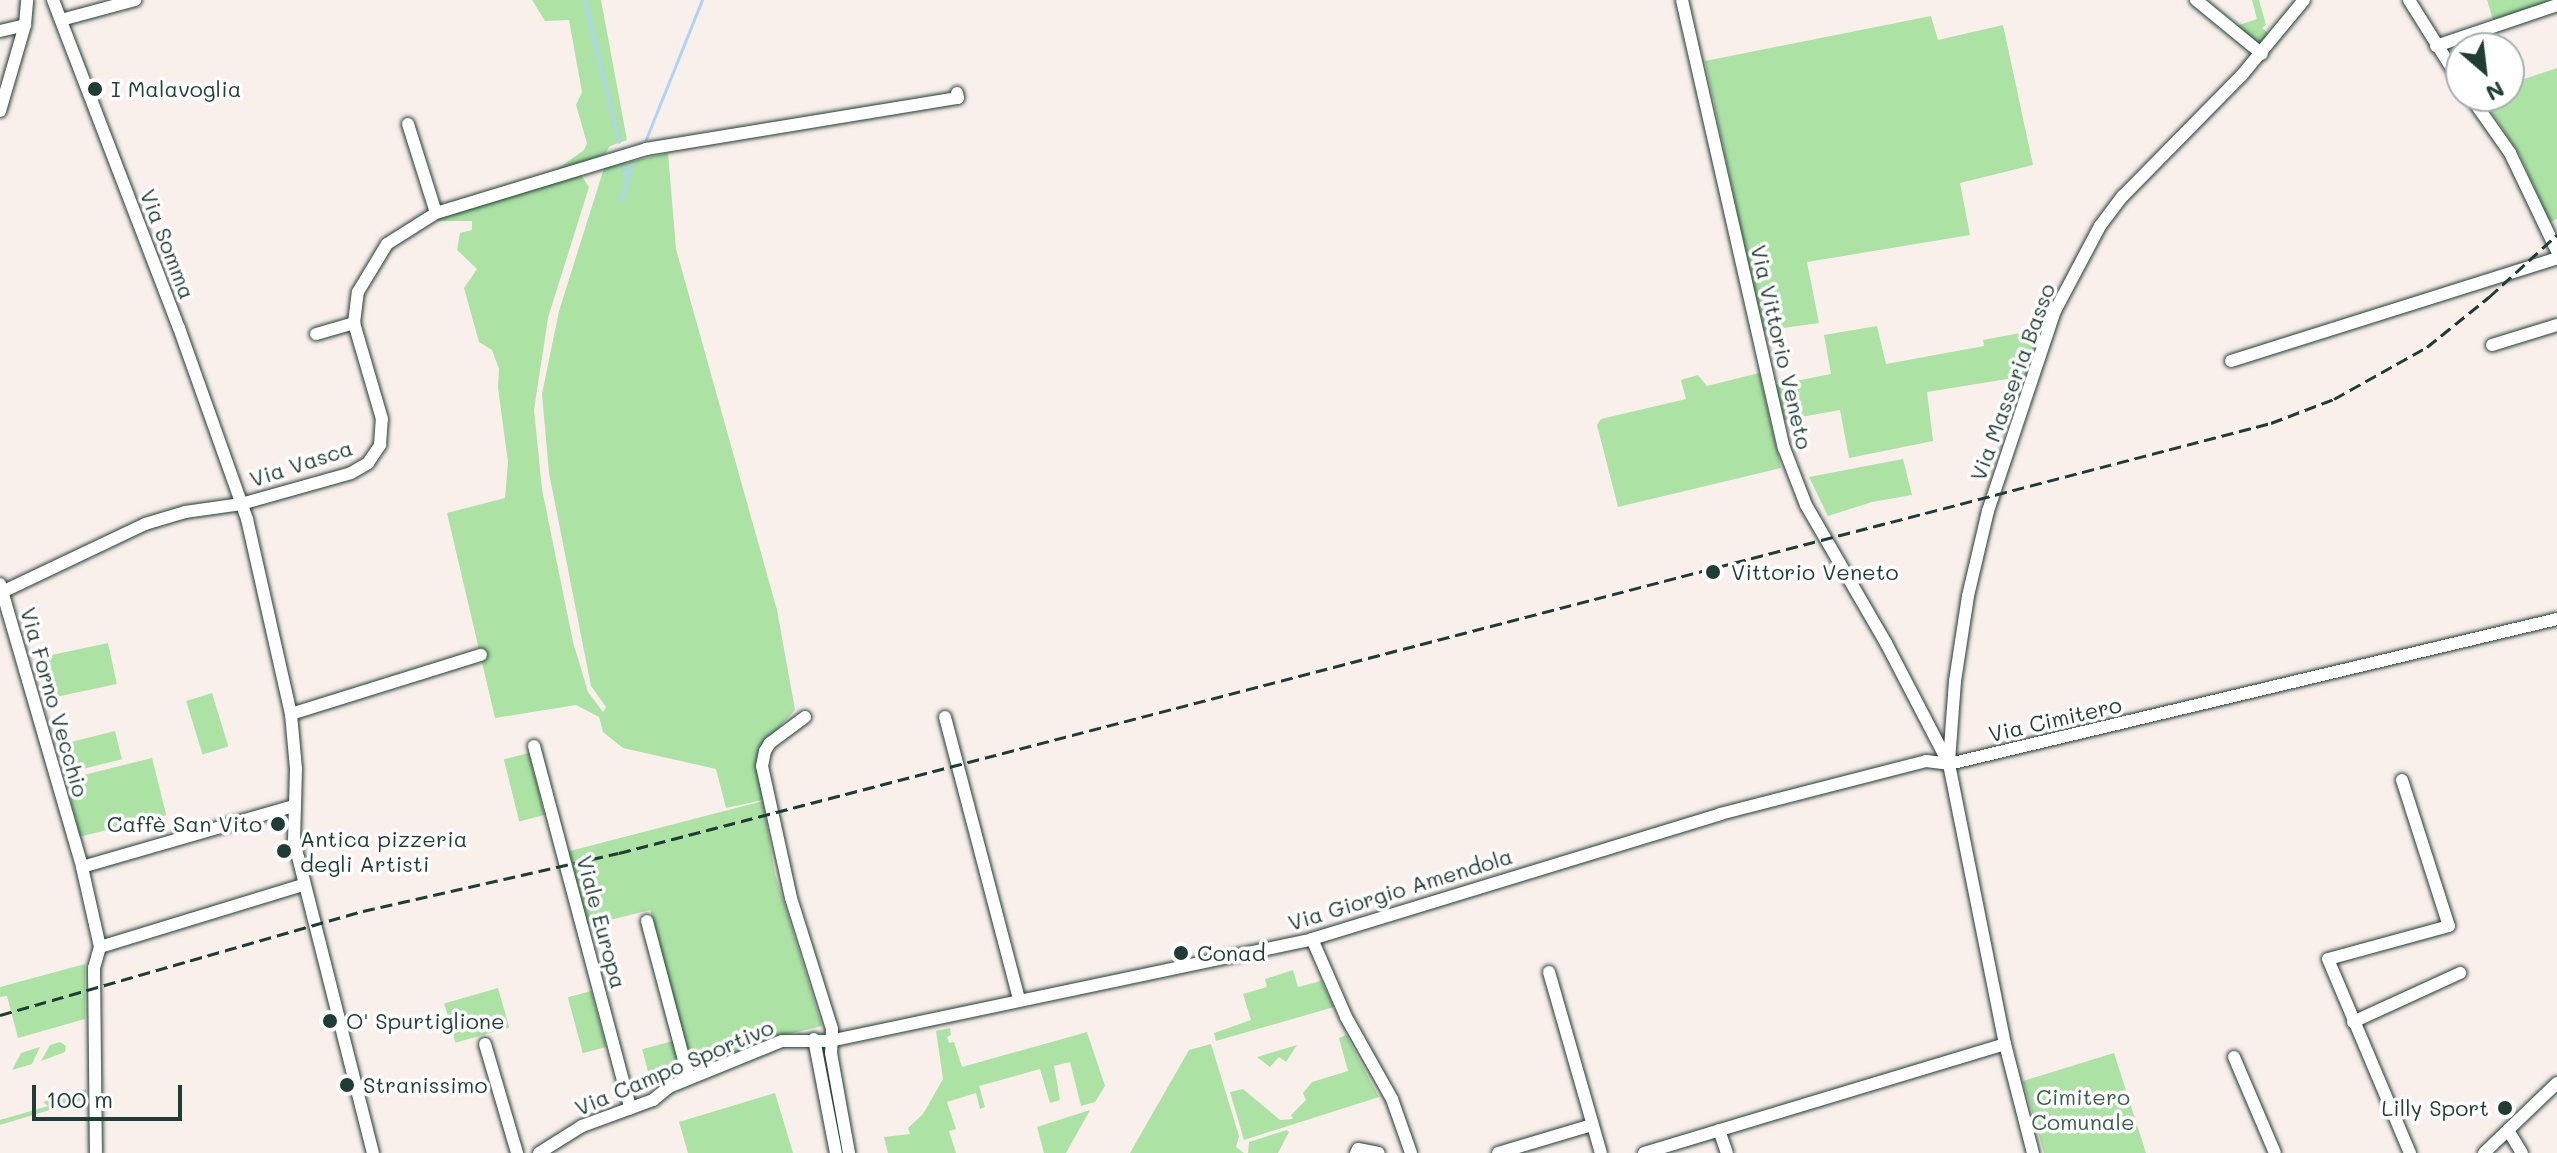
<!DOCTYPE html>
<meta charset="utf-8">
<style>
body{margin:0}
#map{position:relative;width:2557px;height:1153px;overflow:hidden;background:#faf0eb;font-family:Mali,sans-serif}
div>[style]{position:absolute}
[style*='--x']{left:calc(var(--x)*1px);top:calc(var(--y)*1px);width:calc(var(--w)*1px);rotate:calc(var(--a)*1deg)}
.green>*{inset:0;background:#ace2a4;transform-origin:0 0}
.stream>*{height:3px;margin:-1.5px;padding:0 1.5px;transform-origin:1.5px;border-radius:1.5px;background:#add3f7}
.roads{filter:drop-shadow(0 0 2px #1f3d34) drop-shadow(0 0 2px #1f3d34)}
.minor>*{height:12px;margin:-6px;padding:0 6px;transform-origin:6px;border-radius:6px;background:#fff}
.rail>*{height:3px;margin-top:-1.5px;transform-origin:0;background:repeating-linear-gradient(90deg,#1f3d34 0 12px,transparent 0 18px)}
.dots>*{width:22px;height:22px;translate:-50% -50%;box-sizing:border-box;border:4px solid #fff;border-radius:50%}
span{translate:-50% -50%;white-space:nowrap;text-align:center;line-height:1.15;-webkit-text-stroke:7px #fff;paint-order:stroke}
.poi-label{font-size:22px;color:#1f3d34}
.left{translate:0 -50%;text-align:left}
.right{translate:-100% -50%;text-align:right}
.street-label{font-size:22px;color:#1f3d34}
.park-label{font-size:22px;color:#3b5e4a}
.north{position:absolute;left:2445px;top:32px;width:80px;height:80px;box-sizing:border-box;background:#fff;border:2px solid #a5b1ae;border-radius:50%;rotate:152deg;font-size:22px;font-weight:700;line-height:32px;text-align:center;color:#1f3d34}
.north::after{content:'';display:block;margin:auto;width:28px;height:36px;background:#1f3d34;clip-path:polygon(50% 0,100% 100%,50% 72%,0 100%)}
.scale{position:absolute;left:32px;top:1085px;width:150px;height:36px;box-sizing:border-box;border:4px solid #1f3d34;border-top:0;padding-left:10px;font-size:24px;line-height:28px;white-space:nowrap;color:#1f3d34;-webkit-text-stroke:6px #fff;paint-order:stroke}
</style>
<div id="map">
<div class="green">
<i style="clip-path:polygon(532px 0,601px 0,627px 140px,610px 146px,605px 154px,557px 174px,556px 170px,584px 150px,587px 143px,576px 105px,582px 92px,569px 20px,545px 21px)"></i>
<i style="clip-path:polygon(2252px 0,2259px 0,2266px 25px,2262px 28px,2269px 34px,2261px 45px,2236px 26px,2257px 19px)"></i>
<i style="clip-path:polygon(2487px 0,2554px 0,2494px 23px)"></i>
<i style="clip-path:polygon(1931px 16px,1938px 40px,2003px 25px,2033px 165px,1960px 183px,1970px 235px,1807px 262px,1819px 323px,1763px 331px,1705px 61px)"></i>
<i style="clip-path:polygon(2557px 68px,2557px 219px,2550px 222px,2520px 155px,2481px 96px,2509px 96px,2509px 84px)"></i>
<i style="clip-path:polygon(668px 153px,676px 249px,777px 610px,795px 710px,759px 749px,763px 800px,726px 808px,716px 769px,623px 748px,603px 732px,599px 717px,576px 705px,495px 718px,447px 513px,505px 498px,508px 462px,498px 388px,499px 369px,492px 350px,479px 342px,464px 288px,477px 269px,457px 250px,460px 233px,472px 230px,472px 221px,434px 221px,434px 215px,579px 172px,589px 187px,548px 318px,534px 410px,542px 489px,573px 642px,588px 692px,603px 712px,606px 707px,591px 686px,549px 473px,542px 394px,559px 311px,604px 168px)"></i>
<i style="clip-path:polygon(1877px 326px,1886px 364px,1984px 346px,1983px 340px,2042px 329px,2026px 376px,1927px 392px,1933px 441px,1849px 458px,1840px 410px,1784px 420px,1775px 385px,1831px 374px,1824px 335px)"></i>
<i style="clip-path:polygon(1759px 373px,1781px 468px,1618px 507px,1597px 425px,1601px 419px,1686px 399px,1681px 380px,1698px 375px,1707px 386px)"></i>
<i style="clip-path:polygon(1903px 459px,1912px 495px,1872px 502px,1828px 516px,1809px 477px)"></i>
<i style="left:108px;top:643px;width:42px;height:72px;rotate:78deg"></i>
<i style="left:212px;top:693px;width:56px;height:27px;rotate:73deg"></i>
<i style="left:115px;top:731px;width:29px;height:59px;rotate:76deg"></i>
<i style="left:529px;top:753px;width:64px;height:26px;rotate:76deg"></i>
<i style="left:152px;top:758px;width:59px;height:89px;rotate:76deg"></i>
<i style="clip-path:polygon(763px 801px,775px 874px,822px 1026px,768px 1039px,693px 1071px,650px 910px,586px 926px,566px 852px)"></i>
<i style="clip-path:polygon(85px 964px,85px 1019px,18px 1038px,7px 996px,0 997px,0 987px)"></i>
<i style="clip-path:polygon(1293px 970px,1298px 987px,1321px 981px,1334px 1007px,1216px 1041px,1214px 1033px,1251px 1020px,1243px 994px,1267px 987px,1265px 979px)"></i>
<i style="left:498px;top:988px;width:41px;height:56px;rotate:74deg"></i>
<i style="left:591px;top:991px;width:58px;height:24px;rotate:75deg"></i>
<i style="clip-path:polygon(950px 1028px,951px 1035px,947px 1037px,949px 1043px,954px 1042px,962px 1067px,1087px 1032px,1105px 1086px,1095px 1102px,1081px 1106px,1070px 1062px,1054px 1066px,1060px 1100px,1050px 1103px,1040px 1069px,979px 1086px,985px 1107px,980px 1109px,976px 1093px,947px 1102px,956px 1129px,949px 1131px,956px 1153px,888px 1153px,884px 1137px,910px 1134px,908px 1128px,923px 1114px,943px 1079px,936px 1031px)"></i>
<i style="clip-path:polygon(1346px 1035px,1379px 1097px,1244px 1140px,1230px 1092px,1243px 1089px,1280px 1120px,1293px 1119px,1291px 1115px,1306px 1100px,1303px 1093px,1312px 1082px,1348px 1071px,1339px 1038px)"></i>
<i style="left:673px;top:1041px;width:35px;height:32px;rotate:75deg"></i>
<i style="clip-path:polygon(60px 1042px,66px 1046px,65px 1052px,41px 1061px,50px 1045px)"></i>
<i style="clip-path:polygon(1211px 1044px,1239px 1136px,1236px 1147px,1244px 1153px,1130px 1153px,1189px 1050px)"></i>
<i style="clip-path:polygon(1297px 1045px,1286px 1062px,1279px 1057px,1270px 1067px,1257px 1057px)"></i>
<i style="clip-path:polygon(40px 1047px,32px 1064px,12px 1070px,21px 1053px)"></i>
<i style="clip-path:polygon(2114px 1053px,2146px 1153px,2044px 1153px,2023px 1081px)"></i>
<i style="clip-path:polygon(86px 1089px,86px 1099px,0 1125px,0 1120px,48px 1106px,43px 1102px)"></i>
<i style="clip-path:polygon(775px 1093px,793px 1153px,688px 1153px,679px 1122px)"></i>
<i style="clip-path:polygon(1090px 1110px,1066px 1153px,1044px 1153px,1037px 1127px)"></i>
<i style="clip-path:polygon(1287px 1130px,1289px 1132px,1278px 1153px,1248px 1153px,1249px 1142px)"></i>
</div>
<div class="stream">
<i style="--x:584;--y:0;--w:146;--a:76.2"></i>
<i style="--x:646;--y:139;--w:150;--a:-68.1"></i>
<i style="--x:622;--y:164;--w:11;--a:75"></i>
<i style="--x:621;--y:200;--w:40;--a:-74"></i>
</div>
<div class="roads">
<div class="minor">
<i style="--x:53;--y:0;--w:351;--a:69"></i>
<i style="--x:179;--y:328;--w:203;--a:70.4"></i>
<i style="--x:247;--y:519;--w:200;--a:77.3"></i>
<i style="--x:291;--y:714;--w:55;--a:84.8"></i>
<i style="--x:296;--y:769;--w:72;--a:91.6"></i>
<i style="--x:294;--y:841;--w:322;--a:75.8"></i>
<i style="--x:1682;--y:0;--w:459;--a:77.2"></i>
<i style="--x:1784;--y:448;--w:61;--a:68.9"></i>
<i style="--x:1806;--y:505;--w:160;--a:59.9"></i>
<i style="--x:1886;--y:643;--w:136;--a:62.5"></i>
<i style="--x:1949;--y:764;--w:286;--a:78.7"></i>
<i style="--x:2005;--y:1044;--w:113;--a:75.6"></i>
<i style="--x:2196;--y:0;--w:85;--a:39.3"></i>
<i style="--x:2409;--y:0;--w:98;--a:57.9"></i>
<i style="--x:61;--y:20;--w:77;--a:-15.1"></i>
<i style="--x:0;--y:31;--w:26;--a:-13"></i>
<i style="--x:2436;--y:46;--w:128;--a:-18.7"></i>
<i style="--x:2470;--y:96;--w:70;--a:54.9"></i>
<i style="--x:2510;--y:153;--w:109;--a:64.4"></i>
<i style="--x:0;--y:111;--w:90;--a:-73.8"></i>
<i style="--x:25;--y:25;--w:25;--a:-85"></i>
<i style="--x:408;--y:124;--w:93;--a:72.5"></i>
<i style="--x:316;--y:334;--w:40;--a:-16"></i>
<i style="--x:2492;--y:345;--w:68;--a:-17.1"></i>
<i style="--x:2231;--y:361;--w:342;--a:-17.5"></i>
<i style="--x:0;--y:584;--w:295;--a:73.8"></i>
<i style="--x:82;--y:867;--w:82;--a:77.3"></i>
<i style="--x:100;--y:947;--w:22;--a:106"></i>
<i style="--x:94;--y:968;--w:185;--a:89.4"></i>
<i style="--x:0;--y:593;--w:161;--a:-25.4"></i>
<i style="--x:145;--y:524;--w:42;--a:-16.7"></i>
<i style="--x:185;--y:512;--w:57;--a:-8.1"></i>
<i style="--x:241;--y:504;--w:114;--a:-15.7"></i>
<i style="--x:351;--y:473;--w:20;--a:-30"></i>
<i style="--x:368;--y:463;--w:22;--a:-56"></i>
<i style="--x:380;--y:445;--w:26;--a:-86"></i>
<i style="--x:382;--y:419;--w:100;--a:-106.3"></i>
<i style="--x:354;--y:323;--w:31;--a:-83"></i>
<i style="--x:358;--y:292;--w:56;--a:-58.9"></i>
<i style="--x:387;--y:244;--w:58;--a:-32.3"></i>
<i style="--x:436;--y:213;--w:220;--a:-16.9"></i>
<i style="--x:646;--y:149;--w:316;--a:-9.3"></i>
<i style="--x:958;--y:98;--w:5;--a:-101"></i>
<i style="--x:291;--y:714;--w:199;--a:-17.3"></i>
<i style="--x:805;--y:717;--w:44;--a:143.4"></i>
<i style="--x:770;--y:743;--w:9;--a:122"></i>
<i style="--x:765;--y:751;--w:15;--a:101"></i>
<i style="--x:762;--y:766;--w:135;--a:77.6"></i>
<i style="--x:791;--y:898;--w:137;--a:72.6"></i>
<i style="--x:832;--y:1029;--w:24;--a:92"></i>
<i style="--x:831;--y:1053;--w:102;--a:79.8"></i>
<i style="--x:945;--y:717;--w:292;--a:75.3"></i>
<i style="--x:534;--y:746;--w:375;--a:75.1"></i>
<i style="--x:1949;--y:761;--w:80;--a:-85.7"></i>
<i style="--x:1955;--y:681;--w:86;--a:-81.3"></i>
<i style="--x:1968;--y:596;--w:87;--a:-76.8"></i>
<i style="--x:1988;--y:511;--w:211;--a:-71.5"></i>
<i style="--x:2055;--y:311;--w:96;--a:-62.1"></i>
<i style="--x:2100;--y:226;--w:38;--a:-53"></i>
<i style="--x:2123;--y:196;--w:170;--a:-45.5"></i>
<i style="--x:2242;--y:75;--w:97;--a:-50.4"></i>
<i style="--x:2402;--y:780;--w:153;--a:72.2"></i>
<i style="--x:2449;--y:926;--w:125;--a:164.7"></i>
<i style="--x:2328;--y:959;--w:211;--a:67.1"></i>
<i style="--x:82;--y:867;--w:221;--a:-16.1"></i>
<i style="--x:647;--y:921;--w:163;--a:75.1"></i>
<i style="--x:1312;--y:939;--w:85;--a:66.4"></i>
<i style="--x:1346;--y:1017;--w:94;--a:60.7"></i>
<i style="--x:1392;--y:1099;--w:57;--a:70.6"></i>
<i style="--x:100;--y:947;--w:212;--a:-17"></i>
<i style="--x:1549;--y:972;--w:188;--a:74"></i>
<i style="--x:2353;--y:1022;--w:118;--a:-24.6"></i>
<i style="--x:814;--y:1039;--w:116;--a:79.1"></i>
<i style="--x:485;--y:1044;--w:114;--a:73.6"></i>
<i style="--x:2234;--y:1057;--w:104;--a:66.9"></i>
<i style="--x:1719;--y:1130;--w:24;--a:71"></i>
<i style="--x:2508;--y:1130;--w:27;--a:59"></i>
<i style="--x:539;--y:1153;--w:51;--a:-32.1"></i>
<i style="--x:582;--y:1126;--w:76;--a:-20.1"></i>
<i style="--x:653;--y:1100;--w:21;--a:-39"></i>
<i style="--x:669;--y:1087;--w:122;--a:-22.2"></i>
<i style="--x:782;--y:1041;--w:48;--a:0"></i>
<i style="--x:830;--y:1041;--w:493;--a:-11.9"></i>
<i style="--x:1312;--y:939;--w:427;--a:-17"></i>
<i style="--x:1720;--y:814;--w:213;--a:-14.4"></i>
<i style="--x:1926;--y:761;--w:23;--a:7"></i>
<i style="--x:1949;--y:764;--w:625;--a:-13.41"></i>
<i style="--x:1356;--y:1153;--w:4;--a:-63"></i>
<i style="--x:1358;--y:1149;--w:21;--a:11"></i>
<i style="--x:1498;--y:1153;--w:98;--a:-16.6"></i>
<i style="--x:1644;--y:1153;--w:377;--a:-16.8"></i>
<i style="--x:2484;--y:1153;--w:101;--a:-43.8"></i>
</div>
</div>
<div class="rail">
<i style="--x:0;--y:1015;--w:378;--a:-16"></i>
<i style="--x:363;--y:911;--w:262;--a:-12.8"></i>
<i style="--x:619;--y:853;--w:1707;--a:-14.59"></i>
<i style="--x:2271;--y:423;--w:67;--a:-20.9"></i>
<i style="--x:2334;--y:399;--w:107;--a:-29.2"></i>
<i style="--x:2427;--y:347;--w:80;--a:-38.9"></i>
<i style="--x:2489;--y:297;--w:92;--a:-42.4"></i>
</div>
<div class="dots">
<i style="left:95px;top:89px;background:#1f3d34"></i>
<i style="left:1713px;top:572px;background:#1f3d34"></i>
<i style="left:278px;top:824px;background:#1f3d34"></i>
<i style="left:284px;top:851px;background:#1f3d34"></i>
<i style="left:1181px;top:953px;background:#1f3d34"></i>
<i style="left:330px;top:1021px;background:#1f3d34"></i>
<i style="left:347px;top:1085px;background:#1f3d34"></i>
<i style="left:2505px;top:1108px;background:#1f3d34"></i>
</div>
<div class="poi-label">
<span class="left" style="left:111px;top:89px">I Malavoglia</span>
<span class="left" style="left:1731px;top:572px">Vittorio Veneto</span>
<span class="right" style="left:262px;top:824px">Caffè San Vito</span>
<span class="left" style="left:300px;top:851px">Antica pizzeria<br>degli Artisti</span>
<span class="left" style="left:1197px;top:953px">Conad</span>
<span class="left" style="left:346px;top:1021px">O' Spurtiglione</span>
<span class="left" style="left:363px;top:1085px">Stranissimo</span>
<span class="right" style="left:2489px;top:1108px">Lilly Sport</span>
</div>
<div class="street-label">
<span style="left:168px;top:244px;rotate:69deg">Via Somma</span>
<span style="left:1782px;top:347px;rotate:77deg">Via Vittorio Veneto</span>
<span style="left:2012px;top:382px;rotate:-70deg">Via Masseria Basso</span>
<span style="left:301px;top:463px;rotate:-18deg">Via Vasca</span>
<span style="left:55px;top:702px;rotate:74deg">Via Forno Vecchio</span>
<span style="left:2055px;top:719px;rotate:-13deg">Via Cimitero</span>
<span style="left:1400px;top:889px;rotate:-17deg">Via Giorgio Amendola</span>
<span style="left:602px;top:922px;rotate:75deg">Viale Europa</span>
<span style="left:674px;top:1067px;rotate:-23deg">Via Campo Sportivo</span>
</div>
<div class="park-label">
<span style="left:2083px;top:1109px">Cimitero<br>Comunale</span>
</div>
<div class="north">N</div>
<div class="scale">100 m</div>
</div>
